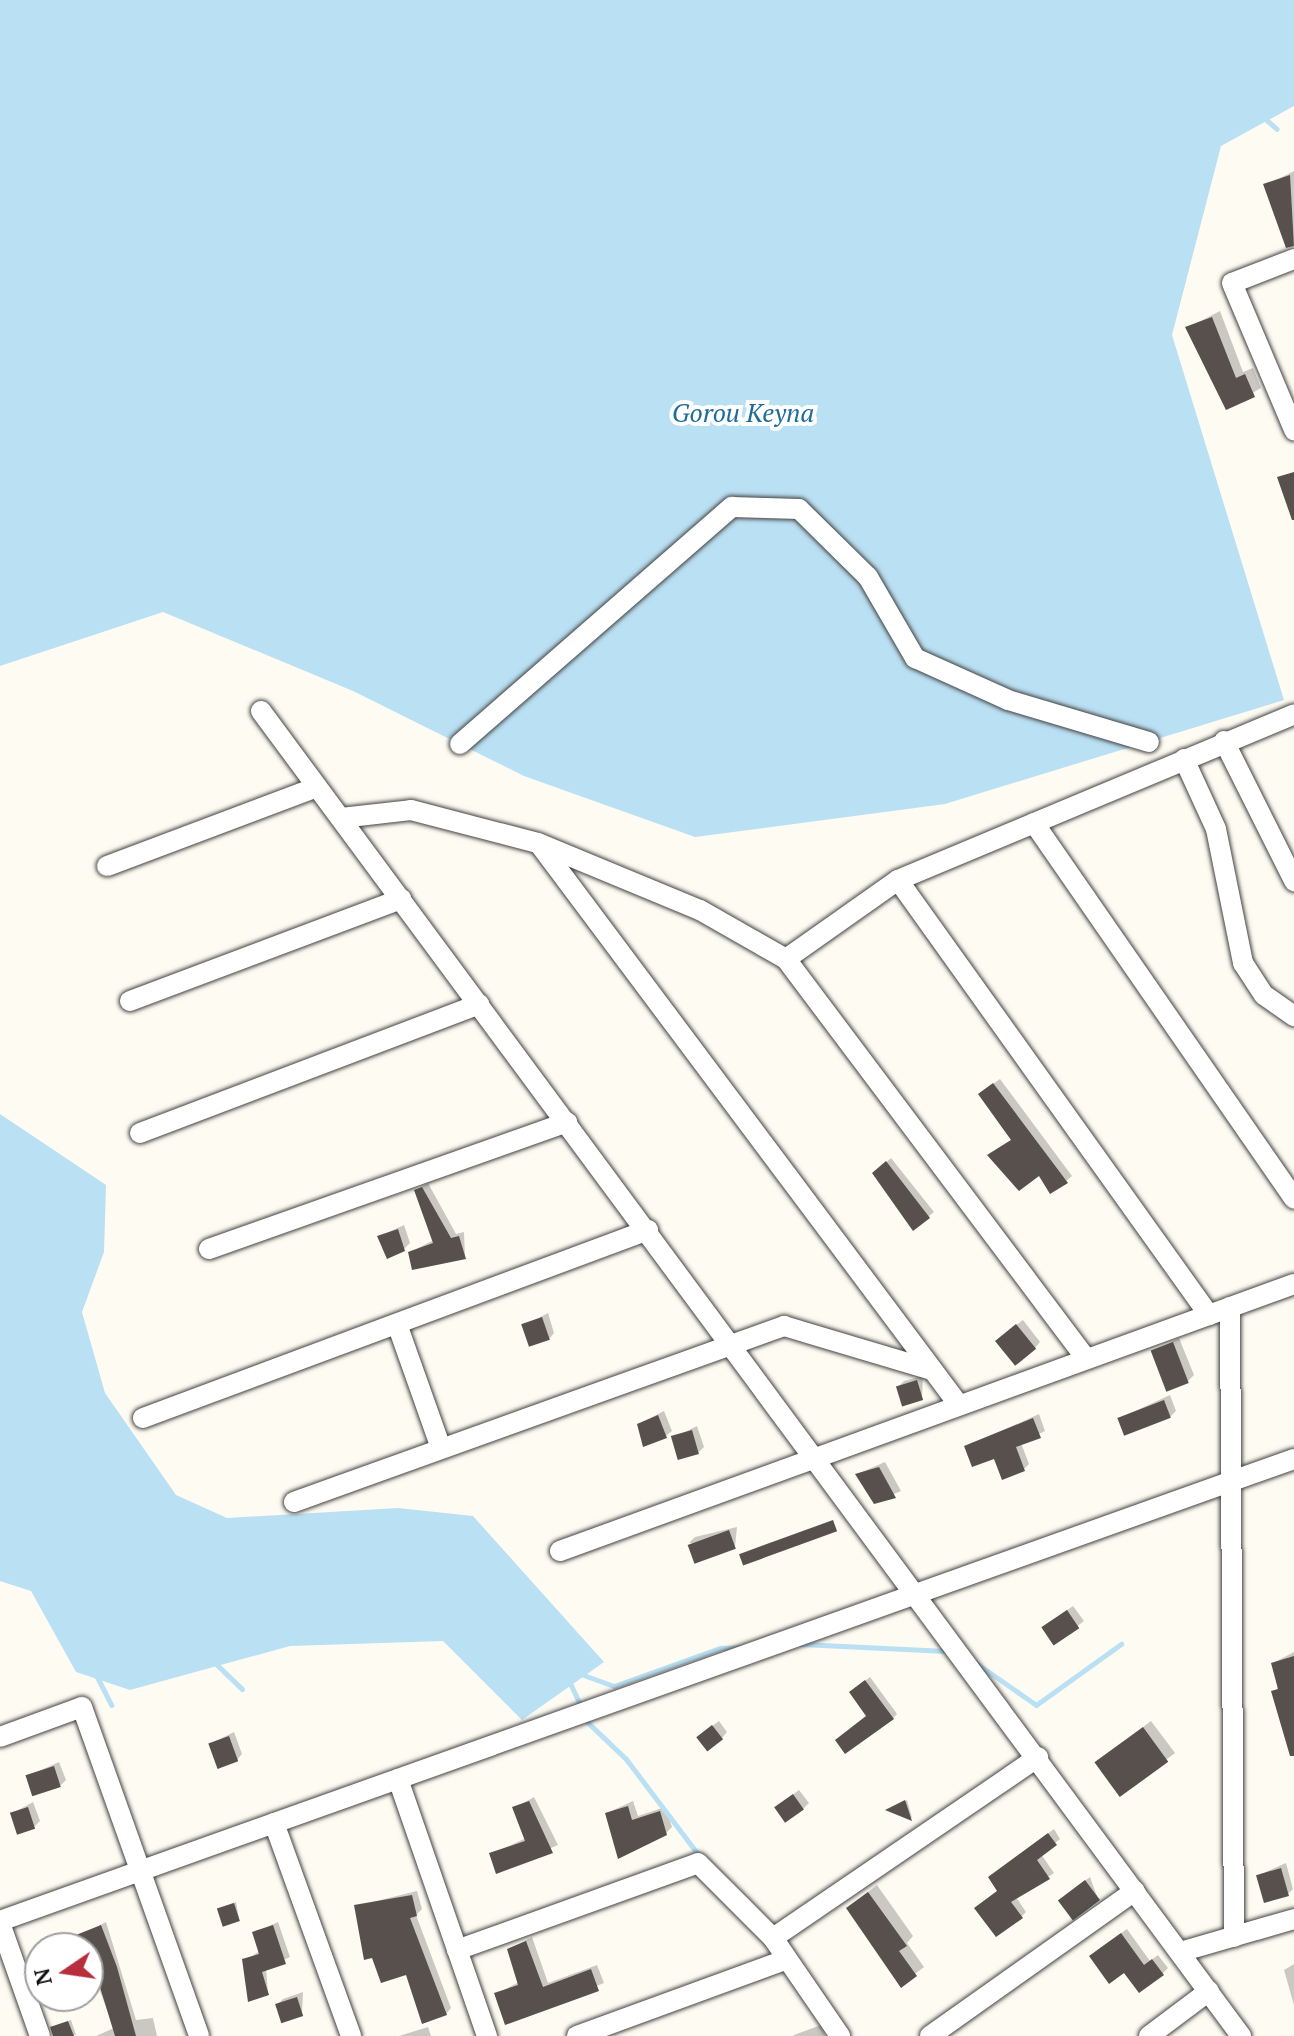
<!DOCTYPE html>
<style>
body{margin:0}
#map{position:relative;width:1294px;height:2036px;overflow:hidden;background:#fefbf2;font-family:"PT Serif",serif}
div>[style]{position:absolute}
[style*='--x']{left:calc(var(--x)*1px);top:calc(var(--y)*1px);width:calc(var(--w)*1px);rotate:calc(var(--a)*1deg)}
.water>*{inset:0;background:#bae0f3}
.shadow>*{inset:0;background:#0003;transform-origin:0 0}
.stream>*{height:5px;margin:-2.5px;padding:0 2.5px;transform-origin:2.5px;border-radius:2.5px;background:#bae0f3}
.building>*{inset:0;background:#57504c;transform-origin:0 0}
.roads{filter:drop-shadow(0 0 2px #424242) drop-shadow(0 0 2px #424242)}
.street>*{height:20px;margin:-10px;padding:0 10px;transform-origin:10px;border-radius:10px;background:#fff}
span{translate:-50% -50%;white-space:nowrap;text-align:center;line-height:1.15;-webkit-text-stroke:8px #fff;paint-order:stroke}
.water-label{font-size:26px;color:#1f6b9a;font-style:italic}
.north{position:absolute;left:24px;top:1932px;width:80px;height:80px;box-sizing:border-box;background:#fff;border:2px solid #9f9f9f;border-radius:50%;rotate:257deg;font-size:22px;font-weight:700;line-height:32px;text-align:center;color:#0f0f0f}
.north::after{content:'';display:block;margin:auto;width:28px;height:36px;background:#b72f3c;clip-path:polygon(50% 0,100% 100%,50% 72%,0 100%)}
</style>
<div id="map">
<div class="water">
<i style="clip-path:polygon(0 0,1294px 0,1294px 106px,1221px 146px,1172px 335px,1284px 700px,945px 804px,695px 837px,524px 776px,353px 691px,163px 612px,0 666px)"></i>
<i style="clip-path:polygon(0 1114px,106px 1185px,104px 1252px,82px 1312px,105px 1393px,176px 1495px,227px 1518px,398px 1508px,473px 1516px,604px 1662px,522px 1720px,443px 1641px,290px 1646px,130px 1690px,76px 1672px,31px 1591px,0 1581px)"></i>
</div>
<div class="shadow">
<i style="clip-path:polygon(1294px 171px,1294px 241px,1287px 243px,1266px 185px)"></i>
<i style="clip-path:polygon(1220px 311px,1243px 372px,1253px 368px,1261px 388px,1227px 408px,1187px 328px)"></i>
<i style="clip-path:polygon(1000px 1079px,1072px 1176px,1066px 1181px,995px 1150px,1013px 1139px,986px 1089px)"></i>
<i style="clip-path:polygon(891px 1158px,934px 1212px,913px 1229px,874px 1173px)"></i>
<i style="clip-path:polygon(428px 1183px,456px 1234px,464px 1232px,465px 1257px,410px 1252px,434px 1240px,416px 1191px)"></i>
<i style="clip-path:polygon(404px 1225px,410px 1243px,404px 1249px,380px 1236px)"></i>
<i style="clip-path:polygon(548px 1313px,554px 1333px,549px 1339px,524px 1326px)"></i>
<i style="clip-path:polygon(1023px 1320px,1040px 1342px,1035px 1348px,1003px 1335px)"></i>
<i style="clip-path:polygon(1179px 1338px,1194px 1375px,1188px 1381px,1153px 1351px)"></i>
<i style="clip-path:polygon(923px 1376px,922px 1398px,898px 1387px,904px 1381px)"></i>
<i style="clip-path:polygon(1170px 1395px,1176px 1411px,1170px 1417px,1120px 1418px)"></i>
<i style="clip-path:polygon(664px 1411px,672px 1431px,666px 1436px,639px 1424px)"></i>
<i style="clip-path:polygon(1039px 1414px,1045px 1431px,1021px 1443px,1029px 1464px,1024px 1469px,966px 1447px)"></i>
<i style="clip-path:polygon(697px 1426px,704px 1447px,698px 1453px,673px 1438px)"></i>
<i style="clip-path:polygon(885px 1462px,901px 1491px,875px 1502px,857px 1474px)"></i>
<i style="clip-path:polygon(737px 1527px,735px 1547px,689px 1543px,695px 1537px)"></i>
<i style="clip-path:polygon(1073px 1606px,1084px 1621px,1055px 1643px,1050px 1622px)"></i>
<i style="clip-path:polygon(1294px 1652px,1294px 1734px,1286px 1736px,1273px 1663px)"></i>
<i style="clip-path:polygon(870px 1677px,897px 1714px,893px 1718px,856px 1688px)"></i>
<i style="clip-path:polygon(719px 1721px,727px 1732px,722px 1738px,704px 1732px)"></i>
<i style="left:1151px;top:1721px;width:40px;height:68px;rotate:53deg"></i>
<i style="clip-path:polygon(234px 1732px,242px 1754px,237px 1760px,210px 1744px)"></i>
<i style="clip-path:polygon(59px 1762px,66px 1780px,60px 1786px,28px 1776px)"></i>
<i style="clip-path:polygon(799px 1790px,809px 1803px,803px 1809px,783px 1802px)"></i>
<i style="clip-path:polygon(534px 1797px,558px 1845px,498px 1871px,492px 1854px,526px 1838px,515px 1808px)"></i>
<i style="clip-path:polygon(907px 1800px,912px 1818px,888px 1810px)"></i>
<i style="clip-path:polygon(633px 1801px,638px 1816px,665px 1807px,672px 1827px,666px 1833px,607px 1813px)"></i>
<i style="clip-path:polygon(33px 1802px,40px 1821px,34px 1827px,13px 1813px)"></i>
<i style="clip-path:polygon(1054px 1829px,1060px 1839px,1041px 1854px,1054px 1873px,1016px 1897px,1026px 1912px,1021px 1917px,999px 1890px,996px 1872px)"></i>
<i style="clip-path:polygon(1286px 1863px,1293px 1889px,1288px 1894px,1259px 1875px)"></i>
<i style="clip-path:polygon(1090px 1877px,1098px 1899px,1064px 1896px)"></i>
<i style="clip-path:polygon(877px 1885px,913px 1936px,907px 1943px,924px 1967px,901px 1985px,848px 1908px)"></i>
<i style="clip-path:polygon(417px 1891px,422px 1909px,416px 1915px,451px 2008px,446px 2014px,356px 1906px)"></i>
<i style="clip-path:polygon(236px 1902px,239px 1919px,219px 1909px,222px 1907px)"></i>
<i style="clip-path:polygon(106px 1922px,136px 2020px,153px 2018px,157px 2036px,96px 2036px,114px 2028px,79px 1936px)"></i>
<i style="clip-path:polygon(278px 1922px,290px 1957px,266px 1968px,268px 1994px,245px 1960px,260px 1951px,254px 1933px)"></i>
<i style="clip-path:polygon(1127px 1929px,1150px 1961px,1158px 1955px,1168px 1968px,1162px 1974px,1125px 1970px,1097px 1950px)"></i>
<i style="clip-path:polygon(532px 1937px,548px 1983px,597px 1965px,604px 1983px,507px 2022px,496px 1994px,519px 1982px,509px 1949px)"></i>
<i style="clip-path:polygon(1294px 1964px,1294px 2005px,1284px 1970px)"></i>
<i style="clip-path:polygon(303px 1992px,302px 2014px,277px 2005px,283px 1999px)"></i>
<i style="clip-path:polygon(71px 2020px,76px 2035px,56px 2036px,53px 2027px)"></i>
<i style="clip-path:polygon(821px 2025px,825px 2036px,793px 2036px,794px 2035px)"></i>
<i style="clip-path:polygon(428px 2027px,431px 2036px,399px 2036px)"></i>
</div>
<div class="stream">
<i style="--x:1263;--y:117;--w:18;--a:41"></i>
<i style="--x:801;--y:1644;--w:145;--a:2.8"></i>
<i style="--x:973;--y:1661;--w:77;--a:34.9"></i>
<i style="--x:1036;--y:1705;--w:105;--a:-35.7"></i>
<i style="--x:214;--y:1662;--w:39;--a:44"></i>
<i style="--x:95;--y:1673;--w:36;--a:63"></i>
<i style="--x:578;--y:1673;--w:38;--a:20"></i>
<i style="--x:614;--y:1686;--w:113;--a:-19.7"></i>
<i style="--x:720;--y:1648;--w:23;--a:-2"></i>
<i style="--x:569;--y:1681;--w:29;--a:65"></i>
<i style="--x:582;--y:1717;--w:61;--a:43.7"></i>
<i style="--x:626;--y:1759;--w:124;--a:52.9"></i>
</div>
<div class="building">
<i style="clip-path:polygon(1290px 175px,1294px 246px,1286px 248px,1263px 184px)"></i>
<i style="clip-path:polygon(1212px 317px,1236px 378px,1245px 374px,1255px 397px,1226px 410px,1185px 327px)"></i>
<i style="clip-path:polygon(1294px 472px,1294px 520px,1292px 520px,1277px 477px)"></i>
<i style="clip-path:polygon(993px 1083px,1068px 1183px,1050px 1194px,1039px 1176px,1019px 1191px,987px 1155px,1011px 1140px,978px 1094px)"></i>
<i style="clip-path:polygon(886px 1161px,930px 1218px,913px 1231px,872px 1173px)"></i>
<i style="clip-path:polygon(422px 1187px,451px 1238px,459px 1236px,466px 1259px,412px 1270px,408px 1252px,433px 1243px,414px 1190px)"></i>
<i style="clip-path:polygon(398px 1229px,405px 1251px,387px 1259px,377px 1236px)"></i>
<i style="left:542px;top:1317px;width:24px;height:22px;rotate:71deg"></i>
<i style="left:1016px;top:1324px;width:32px;height:27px;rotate:51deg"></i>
<i style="left:1173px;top:1342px;width:44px;height:24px;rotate:69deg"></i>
<i style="left:917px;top:1380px;width:21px;height:22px;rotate:73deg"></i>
<i style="left:1164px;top:1400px;width:19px;height:50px;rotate:69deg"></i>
<i style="clip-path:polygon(658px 1415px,667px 1438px,643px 1447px,637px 1424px)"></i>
<i style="clip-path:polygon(1033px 1418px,1041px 1438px,1016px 1447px,1025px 1471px,1002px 1480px,994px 1459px,972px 1467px,964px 1446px)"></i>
<i style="left:692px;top:1430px;width:25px;height:22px;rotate:74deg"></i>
<i style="clip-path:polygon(879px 1467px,896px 1498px,874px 1504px,855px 1474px)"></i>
<i style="left:833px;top:1520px;width:12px;height:100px;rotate:70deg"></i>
<i style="left:729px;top:1530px;width:20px;height:44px;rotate:70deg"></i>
<i style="left:1067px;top:1610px;width:22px;height:31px;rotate:56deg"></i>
<i style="clip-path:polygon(1294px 1656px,1294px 1756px,1290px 1756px,1271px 1691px,1278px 1689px,1271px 1663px)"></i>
<i style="clip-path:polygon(865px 1680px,894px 1719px,845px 1754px,835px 1740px,866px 1716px,849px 1692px)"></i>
<i style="left:712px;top:1725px;width:18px;height:20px;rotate:52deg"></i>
<i style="left:1143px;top:1727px;width:43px;height:60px;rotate:54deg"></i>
<i style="left:229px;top:1736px;width:27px;height:22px;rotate:70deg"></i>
<i style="left:54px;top:1766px;width:22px;height:30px;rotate:72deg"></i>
<i style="left:793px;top:1794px;width:19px;height:23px;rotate:55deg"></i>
<i style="clip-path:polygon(905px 1800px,912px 1821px,885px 1810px)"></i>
<i style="clip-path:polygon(529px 1801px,553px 1853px,496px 1874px,489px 1853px,525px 1841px,512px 1807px)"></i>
<i style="clip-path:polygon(628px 1806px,632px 1820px,660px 1811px,667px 1835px,618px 1859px,605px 1813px)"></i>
<i style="left:28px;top:1807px;width:23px;height:19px;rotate:72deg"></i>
<i style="clip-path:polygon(1048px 1833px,1057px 1845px,1037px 1860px,1050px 1879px,1011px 1902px,1023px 1918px,996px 1937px,974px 1908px,997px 1891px,988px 1877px)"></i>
<i style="left:1281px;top:1868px;width:29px;height:26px;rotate:74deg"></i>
<i style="left:1085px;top:1880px;width:25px;height:34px;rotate:53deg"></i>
<i style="clip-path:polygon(868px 1892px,907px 1946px,899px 1951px,917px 1976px,901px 1988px,846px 1908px)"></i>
<i style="clip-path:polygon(412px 1895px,417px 1916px,410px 1918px,447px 2015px,422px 2024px,406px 1975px,381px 1983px,372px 1958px,364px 1960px,354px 1905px)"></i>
<i style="left:234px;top:1903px;width:19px;height:18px;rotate:72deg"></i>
<i style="clip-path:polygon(101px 1925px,117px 1967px,136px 2036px,115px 2036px,88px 1948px,76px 1935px)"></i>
<i style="clip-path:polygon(273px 1925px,286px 1964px,262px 1972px,269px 1995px,248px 2002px,242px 1959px,259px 1954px,252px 1932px)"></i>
<i style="clip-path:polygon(1121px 1933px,1144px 1965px,1152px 1959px,1164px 1975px,1139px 1993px,1124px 1973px,1109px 1984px,1089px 1956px)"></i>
<i style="clip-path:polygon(526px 1941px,543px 1987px,591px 1969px,599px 1991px,505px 2025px,494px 1993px,518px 1985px,507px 1949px)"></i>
<i style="left:297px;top:1997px;width:20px;height:23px;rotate:72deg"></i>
<i style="clip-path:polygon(68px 2021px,74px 2036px,53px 2036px,50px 2027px)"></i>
</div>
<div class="roads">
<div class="street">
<i style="--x:1294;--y:259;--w:66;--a:158.8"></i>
<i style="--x:1232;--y:283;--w:160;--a:67.1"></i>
<i style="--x:261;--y:711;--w:1648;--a:53.51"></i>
<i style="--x:1224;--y:741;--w:157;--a:63.4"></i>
<i style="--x:460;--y:744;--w:361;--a:-41.1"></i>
<i style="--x:732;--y:507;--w:67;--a:1.7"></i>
<i style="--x:799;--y:509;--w:97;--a:44.6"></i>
<i style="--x:868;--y:577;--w:94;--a:59.9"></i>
<i style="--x:915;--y:658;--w:102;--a:24.3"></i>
<i style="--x:1008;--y:700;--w:147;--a:16.6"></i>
<i style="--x:1184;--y:759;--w:77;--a:65.4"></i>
<i style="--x:1216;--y:829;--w:137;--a:78.6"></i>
<i style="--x:1243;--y:963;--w:38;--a:57"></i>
<i style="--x:1264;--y:995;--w:37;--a:35"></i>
<i style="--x:341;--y:818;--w:70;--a:-6.5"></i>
<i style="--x:411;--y:810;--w:131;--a:14.6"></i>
<i style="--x:538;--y:843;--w:175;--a:22.5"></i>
<i style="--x:700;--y:910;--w:99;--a:29.7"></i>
<i style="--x:786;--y:959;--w:137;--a:-35.2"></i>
<i style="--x:898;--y:880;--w:429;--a:-22.7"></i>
<i style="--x:1034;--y:823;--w:457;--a:55.3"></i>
<i style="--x:540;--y:845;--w:699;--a:53.2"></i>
<i style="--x:107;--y:866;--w:224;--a:-20.6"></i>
<i style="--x:898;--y:880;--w:535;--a:54.44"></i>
<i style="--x:786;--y:959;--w:500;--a:53.1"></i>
<i style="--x:130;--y:1001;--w:290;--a:-20.6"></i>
<i style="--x:140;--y:1133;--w:363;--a:-20.8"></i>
<i style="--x:209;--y:1249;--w:380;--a:-19.5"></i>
<i style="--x:1230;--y:1307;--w:630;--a:89.64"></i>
<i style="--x:397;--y:1324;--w:132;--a:70.5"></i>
<i style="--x:143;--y:1418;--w:539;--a:-20.42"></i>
<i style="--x:294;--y:1502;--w:521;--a:-19.76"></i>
<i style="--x:784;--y:1326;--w:154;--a:16.6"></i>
<i style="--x:560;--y:1551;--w:781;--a:-19.99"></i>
<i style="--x:0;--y:1737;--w:87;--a:-20.1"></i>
<i style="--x:82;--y:1707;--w:349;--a:70.4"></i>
<i style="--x:398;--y:1779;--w:272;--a:70.9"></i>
<i style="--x:274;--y:1823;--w:226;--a:70.1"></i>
<i style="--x:0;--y:1921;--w:1374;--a:-19.65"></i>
<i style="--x:0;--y:1923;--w:120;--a:70.5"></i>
<i style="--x:773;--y:1938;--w:321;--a:-34.3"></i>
<i style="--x:457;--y:1950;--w:256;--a:-19.8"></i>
<i style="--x:698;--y:1863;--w:106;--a:45"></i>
<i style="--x:773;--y:1938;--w:119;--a:55.6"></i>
<i style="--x:1180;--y:1952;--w:119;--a:-16.1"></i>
<i style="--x:577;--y:2036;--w:221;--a:-20.1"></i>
<i style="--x:930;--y:2036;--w:251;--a:-35.3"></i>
<i style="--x:1149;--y:2036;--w:75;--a:-36.9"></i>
</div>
</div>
<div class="water-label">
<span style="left:743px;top:413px">Gorou Keyna</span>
</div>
<div class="north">N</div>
</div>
